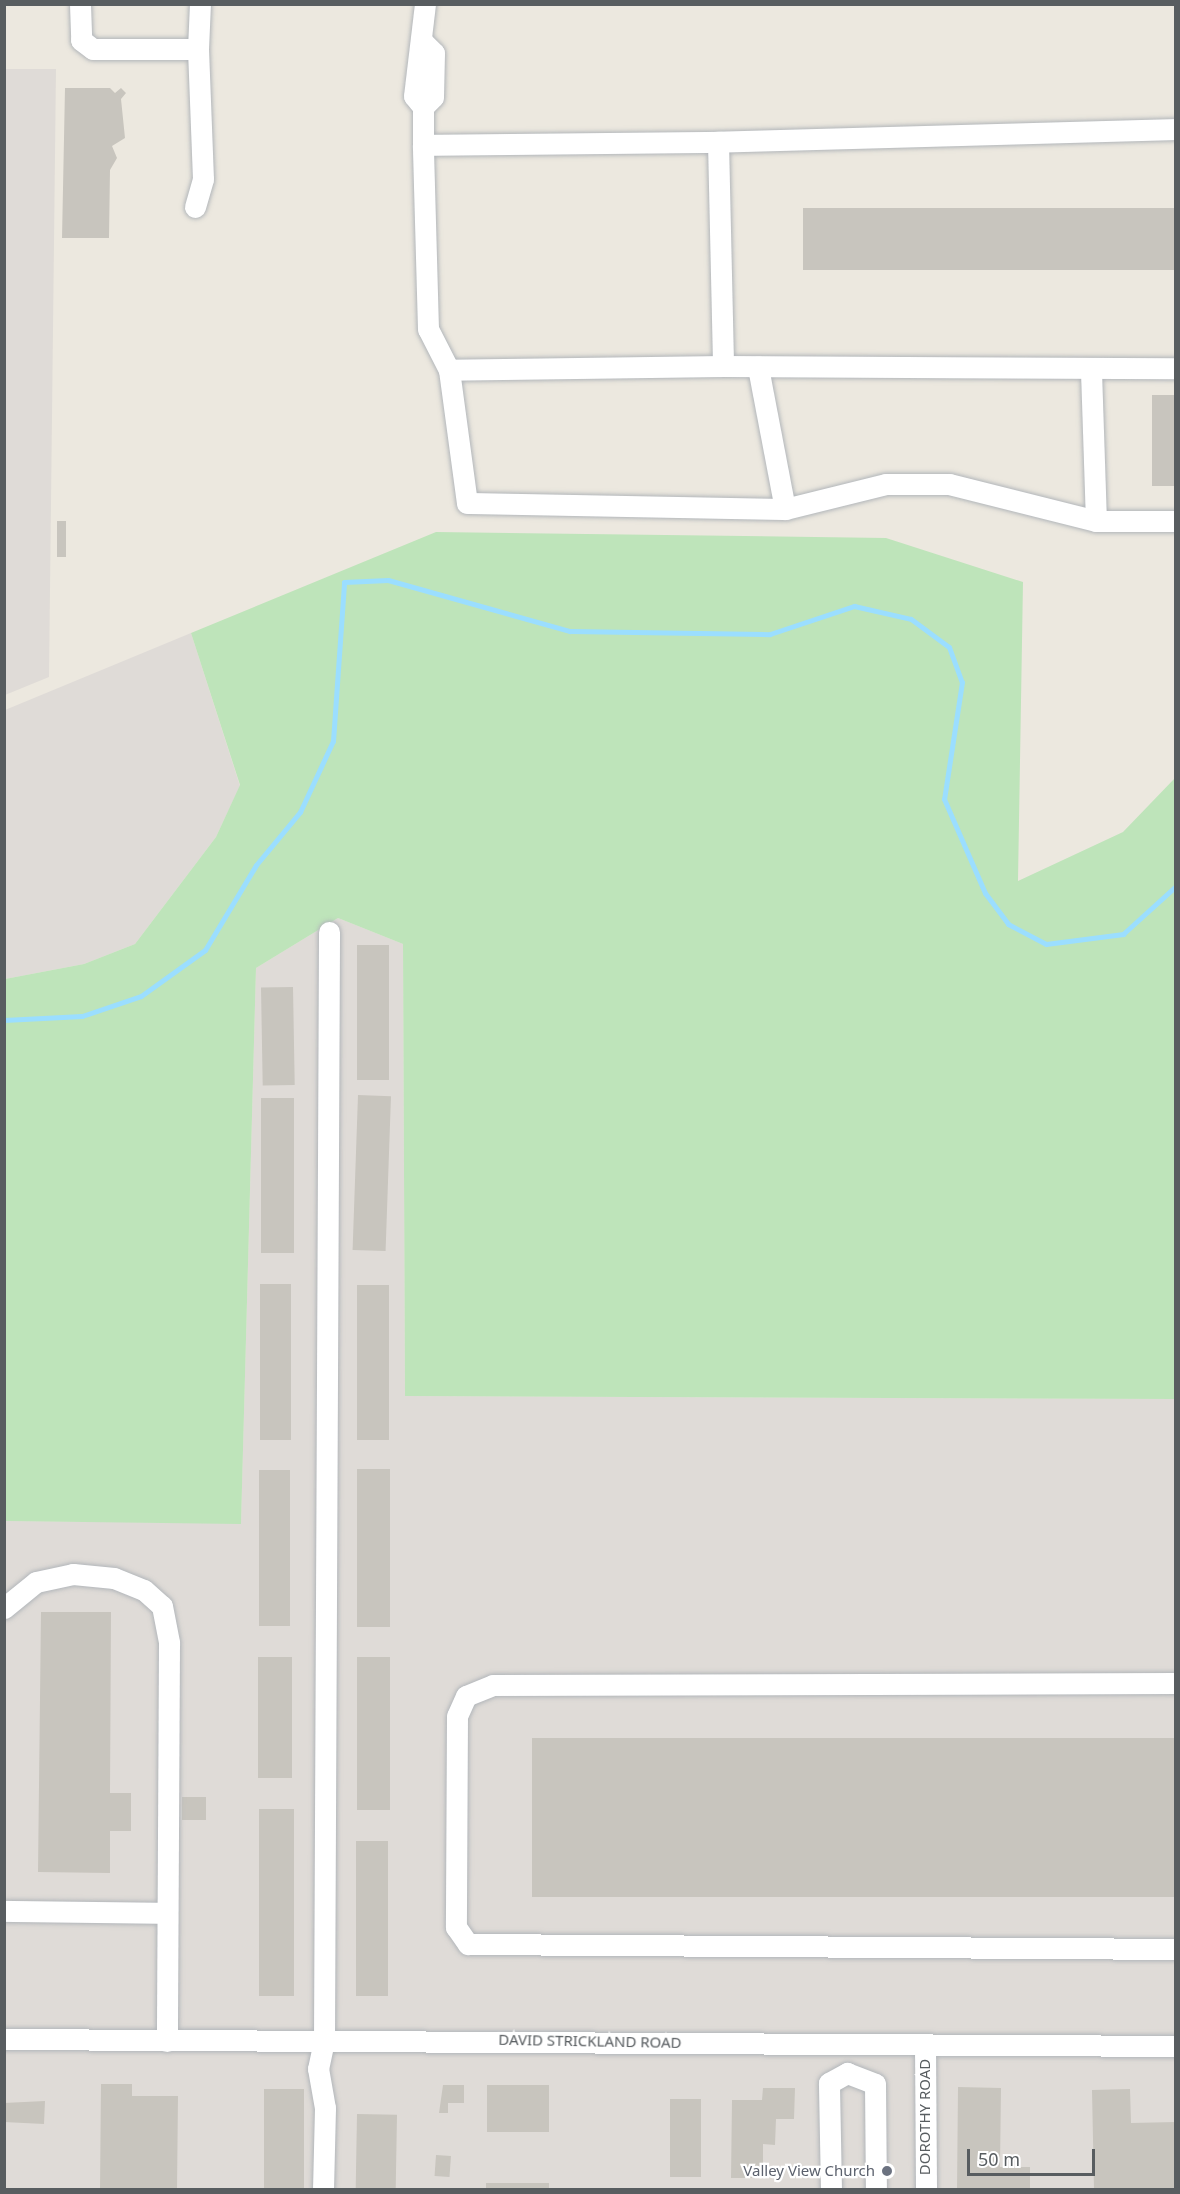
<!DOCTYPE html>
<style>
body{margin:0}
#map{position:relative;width:1180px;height:2194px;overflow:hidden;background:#ece8df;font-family:"Noto Sans",sans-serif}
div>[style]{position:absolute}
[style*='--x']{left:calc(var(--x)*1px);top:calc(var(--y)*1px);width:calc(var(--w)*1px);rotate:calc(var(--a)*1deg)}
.industrial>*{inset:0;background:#dfdbd7}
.green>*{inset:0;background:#bee4ba}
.stream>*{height:5px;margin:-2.5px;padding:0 2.5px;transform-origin:2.5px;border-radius:2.5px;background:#9bdeff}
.building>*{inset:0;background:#c8c5be;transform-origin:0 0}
.roads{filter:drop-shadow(0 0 2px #b2b6ba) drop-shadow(0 0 2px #b2b6ba)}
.minor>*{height:21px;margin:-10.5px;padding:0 10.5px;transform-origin:10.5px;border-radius:10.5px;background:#fff}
.dots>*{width:16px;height:16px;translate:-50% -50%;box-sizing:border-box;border:3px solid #fff;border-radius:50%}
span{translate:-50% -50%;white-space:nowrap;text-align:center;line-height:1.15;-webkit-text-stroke:4.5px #fff;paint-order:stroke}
.street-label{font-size:15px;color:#585d60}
.worship-label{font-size:15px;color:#5b616d}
.right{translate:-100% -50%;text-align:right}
.frame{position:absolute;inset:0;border:6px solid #585d60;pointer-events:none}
.scale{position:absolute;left:967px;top:2149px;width:128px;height:27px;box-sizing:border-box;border:3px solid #585d60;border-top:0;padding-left:8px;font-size:18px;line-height:21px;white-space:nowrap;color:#585d60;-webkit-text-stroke:4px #fff;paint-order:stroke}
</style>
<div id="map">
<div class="industrial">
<i style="clip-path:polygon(5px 69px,56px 69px,49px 677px,5px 695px)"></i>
<i style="clip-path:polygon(191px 633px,240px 786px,216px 837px,135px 944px,84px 964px,5px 979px,5px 710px)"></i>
<i style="clip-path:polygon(338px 918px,403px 944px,405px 1396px,1175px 1399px,1175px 2189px,5px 2190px,5px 1521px,241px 1523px,256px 968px)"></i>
</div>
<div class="green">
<i style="clip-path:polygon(436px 532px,886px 538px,1023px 582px,1018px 881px,1123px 832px,1175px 778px,1175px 1399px,405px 1396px,403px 944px,338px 918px,256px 968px,241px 1524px,5px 1521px,5px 979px,84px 964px,135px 944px,216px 837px,240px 785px,191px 633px)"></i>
</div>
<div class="stream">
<i style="--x:4;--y:1020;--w:78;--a:-2.9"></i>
<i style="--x:82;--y:1016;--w:62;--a:-18.7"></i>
<i style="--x:141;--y:996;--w:79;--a:-35.7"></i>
<i style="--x:205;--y:950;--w:99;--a:-59"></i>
<i style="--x:256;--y:865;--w:69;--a:-50.3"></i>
<i style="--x:300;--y:812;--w:78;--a:-65.1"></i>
<i style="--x:333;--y:741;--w:159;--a:-86"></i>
<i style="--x:344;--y:582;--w:44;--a:-2.6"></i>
<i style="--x:388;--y:580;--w:189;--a:15.7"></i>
<i style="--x:570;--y:631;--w:200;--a:0.9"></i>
<i style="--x:770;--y:634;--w:89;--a:-18.4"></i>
<i style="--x:854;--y:606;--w:58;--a:12.8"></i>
<i style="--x:911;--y:619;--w:47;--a:36.4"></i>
<i style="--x:949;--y:647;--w:37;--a:70"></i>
<i style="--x:962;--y:682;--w:118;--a:98.7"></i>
<i style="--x:944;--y:799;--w:103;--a:66.4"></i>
<i style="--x:985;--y:893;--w:39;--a:53"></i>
<i style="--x:1008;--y:924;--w:43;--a:27.8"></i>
<i style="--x:1046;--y:944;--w:78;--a:-7.4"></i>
<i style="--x:1123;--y:934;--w:72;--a:-42.2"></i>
</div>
<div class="building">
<i style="clip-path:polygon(65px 88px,110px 88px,115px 93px,121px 88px,126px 93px,121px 99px,125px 138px,112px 146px,117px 158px,110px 170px,109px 238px,62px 238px)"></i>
<i style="left:1176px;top:208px;width:62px;height:373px;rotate:90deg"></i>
<i style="left:1176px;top:395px;width:91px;height:24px;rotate:90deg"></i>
<i style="left:57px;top:521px;width:9px;height:36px"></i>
<i style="left:357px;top:945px;width:32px;height:135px"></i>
<i style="left:293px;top:987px;width:98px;height:32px;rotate:89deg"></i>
<i style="left:358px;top:1095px;width:33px;height:155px;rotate:2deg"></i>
<i style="left:261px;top:1098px;width:33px;height:155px"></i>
<i style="left:260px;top:1284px;width:31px;height:156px"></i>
<i style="left:357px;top:1285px;width:32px;height:155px"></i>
<i style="left:357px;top:1469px;width:33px;height:158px"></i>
<i style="left:259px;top:1470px;width:31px;height:156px"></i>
<i style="clip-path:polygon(41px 1612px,111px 1612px,110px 1793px,131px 1793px,131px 1831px,110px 1831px,110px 1873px,38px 1872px)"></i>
<i style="left:258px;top:1657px;width:34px;height:121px"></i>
<i style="left:357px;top:1657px;width:33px;height:153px"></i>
<i style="left:532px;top:1738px;width:644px;height:159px"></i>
<i style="left:182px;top:1797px;width:24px;height:23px"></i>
<i style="left:259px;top:1809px;width:35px;height:187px"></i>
<i style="left:356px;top:1841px;width:32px;height:155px"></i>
<i style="clip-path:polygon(101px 2084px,132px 2084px,132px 2096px,178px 2096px,177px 2190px,100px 2190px)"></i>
<i style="clip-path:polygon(443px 2085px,464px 2085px,464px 2103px,448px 2103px,448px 2113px,439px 2113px)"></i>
<i style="left:487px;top:2085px;width:62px;height:47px"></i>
<i style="clip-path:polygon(958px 2087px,1001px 2088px,1000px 2167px,1030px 2167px,1030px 2190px,957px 2190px)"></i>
<i style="clip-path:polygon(763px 2088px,795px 2088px,794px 2119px,776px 2119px,775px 2145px,763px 2144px,763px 2178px,731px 2178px,732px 2100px,762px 2100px)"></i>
<i style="left:264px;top:2089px;width:40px;height:101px"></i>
<i style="clip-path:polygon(1130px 2089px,1131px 2123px,1176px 2122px,1176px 2190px,1094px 2190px,1092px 2090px)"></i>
<i style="left:670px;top:2099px;width:31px;height:78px"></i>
<i style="clip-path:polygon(45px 2101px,44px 2124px,4px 2122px,4px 2103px)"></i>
<i style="left:357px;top:2114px;width:40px;height:76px;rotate:1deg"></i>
<i style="left:436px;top:2155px;width:15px;height:21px;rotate:4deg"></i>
<i style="left:486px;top:2183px;width:63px;height:7px"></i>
</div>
<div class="roads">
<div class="minor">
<i style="--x:80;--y:4;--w:36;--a:88"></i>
<i style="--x:81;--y:40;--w:15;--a:37"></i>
<i style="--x:93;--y:49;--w:105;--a:0"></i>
<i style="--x:198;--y:49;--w:130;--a:87.8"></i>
<i style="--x:203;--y:179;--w:29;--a:106"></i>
<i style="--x:198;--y:49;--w:45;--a:-87.5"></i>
<i style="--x:423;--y:107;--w:14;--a:-45"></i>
<i style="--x:433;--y:97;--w:44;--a:-88.7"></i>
<i style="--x:434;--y:53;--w:14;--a:-135"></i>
<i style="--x:1176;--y:129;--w:458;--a:178.4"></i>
<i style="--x:718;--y:142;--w:224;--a:88.7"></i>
<i style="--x:723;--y:366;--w:453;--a:0.3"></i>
<i style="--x:423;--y:145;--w:38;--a:-90"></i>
<i style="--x:423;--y:107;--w:14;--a:-129"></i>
<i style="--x:414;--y:96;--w:93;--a:-83.2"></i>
<i style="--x:723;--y:366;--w:274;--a:179.2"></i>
<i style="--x:449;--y:370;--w:134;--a:82.3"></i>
<i style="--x:467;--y:503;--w:318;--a:1.1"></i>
<i style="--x:785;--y:509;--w:145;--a:-100.8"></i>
<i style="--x:449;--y:370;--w:46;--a:-117.1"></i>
<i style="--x:428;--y:329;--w:184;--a:-91.6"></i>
<i style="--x:423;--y:145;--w:295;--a:-0.6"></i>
<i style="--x:1091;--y:371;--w:150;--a:88.1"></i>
<i style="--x:1096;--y:521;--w:80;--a:0"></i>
<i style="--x:785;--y:509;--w:104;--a:-13.9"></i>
<i style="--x:886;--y:484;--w:63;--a:0"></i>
<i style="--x:949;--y:484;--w:152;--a:14.1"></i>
<i style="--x:4;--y:1608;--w:41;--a:-39.1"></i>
<i style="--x:36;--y:1582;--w:38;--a:-12"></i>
<i style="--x:73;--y:1574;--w:41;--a:5.6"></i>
<i style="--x:114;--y:1578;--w:32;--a:22"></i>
<i style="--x:144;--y:1590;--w:24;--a:42"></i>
<i style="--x:162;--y:1606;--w:38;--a:79"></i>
<i style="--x:169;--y:1643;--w:398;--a:90.3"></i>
<i style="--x:1176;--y:1683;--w:683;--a:179.83"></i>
<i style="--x:493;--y:1685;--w:29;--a:158"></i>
<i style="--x:466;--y:1696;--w:22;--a:114"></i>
<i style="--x:457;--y:1716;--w:211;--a:90.3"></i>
<i style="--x:456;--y:1927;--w:21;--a:55"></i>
<i style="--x:468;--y:1944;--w:708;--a:0.4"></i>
<i style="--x:4;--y:1911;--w:163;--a:0.7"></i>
<i style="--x:4;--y:2039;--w:1172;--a:0.34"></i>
<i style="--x:925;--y:2044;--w:146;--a:89.6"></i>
<i style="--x:847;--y:2073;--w:30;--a:21"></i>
<i style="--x:875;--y:2084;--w:106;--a:89.5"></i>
<i style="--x:323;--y:2190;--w:82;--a:-88.6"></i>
<i style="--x:325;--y:2108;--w:40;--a:-100"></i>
<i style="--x:318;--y:2069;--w:30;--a:-78"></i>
<i style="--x:324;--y:2040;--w:1108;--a:-89.74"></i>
<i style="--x:831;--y:2190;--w:107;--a:-91.1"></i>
<i style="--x:829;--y:2083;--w:21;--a:-29"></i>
</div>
</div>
<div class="dots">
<i style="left:887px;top:2171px;background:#6b7280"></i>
</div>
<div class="street-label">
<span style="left:590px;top:2041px;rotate:1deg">DAVID STRICKLAND ROAD</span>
<span style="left:925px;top:2117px;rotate:-90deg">DOROTHY ROAD</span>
</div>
<div class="worship-label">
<span class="right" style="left:875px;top:2171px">Valley View Church</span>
</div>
<div class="frame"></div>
<div class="scale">50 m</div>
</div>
